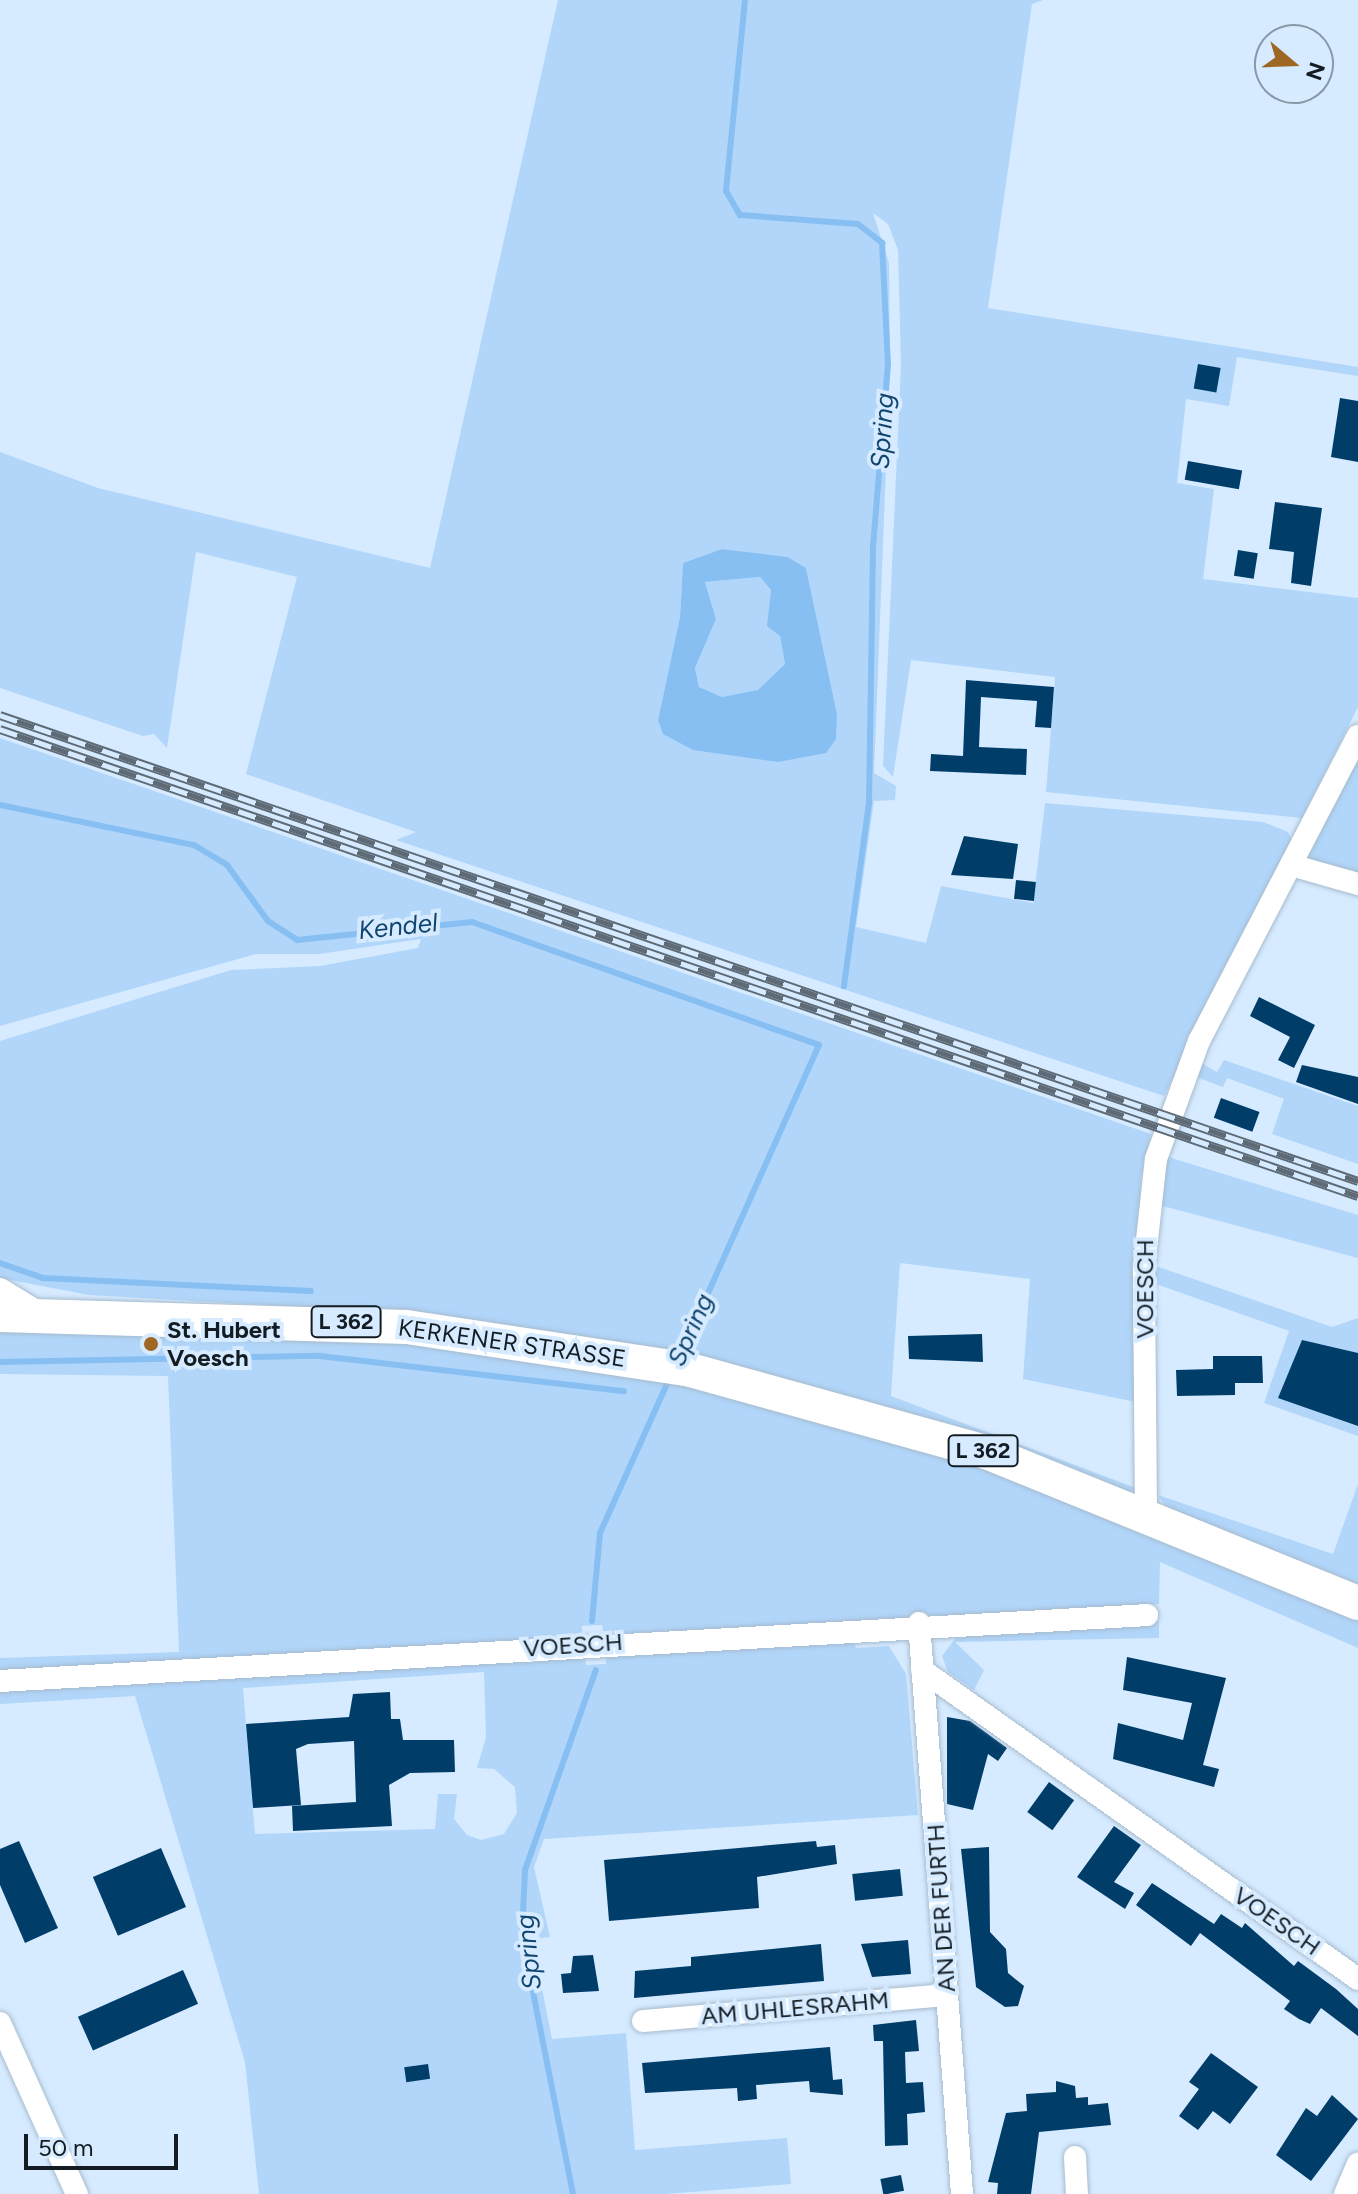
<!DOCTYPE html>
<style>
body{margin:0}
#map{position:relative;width:1358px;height:2194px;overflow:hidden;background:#d6ebff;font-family:Figtree,sans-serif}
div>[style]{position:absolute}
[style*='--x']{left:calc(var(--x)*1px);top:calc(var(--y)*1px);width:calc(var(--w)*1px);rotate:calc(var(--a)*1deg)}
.green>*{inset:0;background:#b1d6fa}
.water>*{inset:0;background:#87bff2}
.stream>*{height:6px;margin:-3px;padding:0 3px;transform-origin:3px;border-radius:3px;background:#87bff2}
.building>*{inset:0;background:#003e69;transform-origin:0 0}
.roads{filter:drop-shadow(0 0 2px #a7bbce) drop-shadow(0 0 2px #a7bbce)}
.minor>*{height:22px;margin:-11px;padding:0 11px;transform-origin:11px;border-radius:11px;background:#fff}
.primary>*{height:34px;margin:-17px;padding:0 17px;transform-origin:17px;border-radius:17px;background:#fff}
.rail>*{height:9px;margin-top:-4.5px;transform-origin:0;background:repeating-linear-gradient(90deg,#d6ebff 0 18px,#5e6b77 0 36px);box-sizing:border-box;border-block:2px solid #5e6b77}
.dots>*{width:22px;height:22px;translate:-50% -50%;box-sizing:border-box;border:4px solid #d6ebff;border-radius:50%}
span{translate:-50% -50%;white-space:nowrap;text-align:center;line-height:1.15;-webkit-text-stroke:8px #d6ebff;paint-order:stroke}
.shield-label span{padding:2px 6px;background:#d6ebff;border:2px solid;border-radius:6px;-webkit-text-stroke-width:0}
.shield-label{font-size:22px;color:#141c23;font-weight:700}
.street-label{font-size:24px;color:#141c23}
.poi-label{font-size:24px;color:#141c23;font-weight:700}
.left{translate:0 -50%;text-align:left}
.water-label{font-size:26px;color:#10456e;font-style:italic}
.north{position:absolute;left:1254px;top:24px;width:80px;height:80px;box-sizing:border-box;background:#d6ebff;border:2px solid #8898a7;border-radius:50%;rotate:109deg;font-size:22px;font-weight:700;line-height:32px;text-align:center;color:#141c23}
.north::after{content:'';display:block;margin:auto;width:28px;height:36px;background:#9f6724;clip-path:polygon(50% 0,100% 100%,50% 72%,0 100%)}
.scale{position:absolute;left:24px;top:2134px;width:154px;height:36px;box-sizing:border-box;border:4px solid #141c23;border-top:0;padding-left:10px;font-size:24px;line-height:28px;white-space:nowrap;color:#141c23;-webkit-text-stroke:6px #d6ebff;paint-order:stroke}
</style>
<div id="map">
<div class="green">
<i style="clip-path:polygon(evenodd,558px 0,1043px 0,1032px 4px,988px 308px,1358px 367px,1358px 376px,1237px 357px,1229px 406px,1186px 399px,1177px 483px,1214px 489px,1203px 579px,1358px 598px,1358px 707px,1302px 818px,1046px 792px,1055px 677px,911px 660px,893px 777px,883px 766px,901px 365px,898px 250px,888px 224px,873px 213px,889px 263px,890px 365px,874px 773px,896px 786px,895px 800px,874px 801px,856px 927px,926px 943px,941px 886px,1033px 903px,1045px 803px,1263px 822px,1288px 832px,1292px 840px,1164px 1096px,396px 840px,416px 832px,246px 774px,297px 577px,196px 552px,167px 748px,154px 734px,143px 736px,0 688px,0 452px,98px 488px,430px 568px,558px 0,722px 549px,788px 557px,806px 568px,837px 714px,658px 720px,680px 617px,683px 563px,722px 549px)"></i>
<i style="clip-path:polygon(760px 577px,771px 590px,768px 626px,780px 636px,785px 664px,758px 691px,722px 697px,699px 687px,695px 668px,716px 619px,705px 582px)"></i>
<i style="clip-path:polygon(0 738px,1151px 1134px,1141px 1177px,1136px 1402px,1023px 1379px,1030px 1279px,900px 1263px,891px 1396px,1136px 1488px,1124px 1496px,786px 1408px,991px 1471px,1358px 1618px,1358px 1648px,1160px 1562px,1159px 1604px,604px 1635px,602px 1625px,582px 1626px,582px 1637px,0 1671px,0 1658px,179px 1652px,168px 1376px,0 1374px,0 1330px,407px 1313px,89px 1295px,0 1278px,0 1041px,231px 970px,320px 966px,418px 948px,421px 939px,319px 954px,256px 954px,0 1026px)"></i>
<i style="clip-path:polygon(1358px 759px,1358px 878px,1305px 862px)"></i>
<i style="clip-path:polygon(1224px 1060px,1358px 1106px,1358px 1164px,1272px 1134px,1284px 1099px,1227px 1078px,1223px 1087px,1196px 1077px,1201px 1063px,1217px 1072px)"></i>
<i style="clip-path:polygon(1168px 1157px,1358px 1215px,1358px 1258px,1159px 1205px)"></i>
<i style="clip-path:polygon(1156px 1266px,1332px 1327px,1358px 1318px,1358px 1436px,1264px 1403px,1289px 1331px,1156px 1284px)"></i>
<i style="clip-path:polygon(1358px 1484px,1358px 1590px,1166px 1507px,1158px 1495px,1333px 1554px)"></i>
<i style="clip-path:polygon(1159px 1621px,1159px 1638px,955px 1642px,984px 1670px,974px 1690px,948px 1672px,942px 1656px,961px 1631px)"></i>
<i style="clip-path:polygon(evenodd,853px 1640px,856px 1648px,889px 1646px,906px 1674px,918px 1815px,544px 1839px,534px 1867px,550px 1937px,532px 1939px,552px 2039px,626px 2033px,635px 2150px,787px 2138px,791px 2184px,666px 2194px,259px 2194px,245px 2062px,135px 1696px,0 1704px,0 1691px,584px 1654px,586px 1665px,606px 1664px,605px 1653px,853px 1640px,484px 1672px,486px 1737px,477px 1768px,494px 1769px,515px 1787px,517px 1813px,504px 1834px,481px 1840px,467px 1835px,454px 1819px,457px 1794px,438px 1794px,435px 1829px,255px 1834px,243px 1688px,484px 1672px)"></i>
</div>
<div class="water">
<i style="clip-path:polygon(evenodd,722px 549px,788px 557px,806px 568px,837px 714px,836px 739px,826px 753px,778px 762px,693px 750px,663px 734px,658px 720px,680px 617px,683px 563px,722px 549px,760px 577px,771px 590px,767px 626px,780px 636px,785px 664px,758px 690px,722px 697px,699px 687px,695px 668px,716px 619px,705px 582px,760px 577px)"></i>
</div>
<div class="stream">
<i style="--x:745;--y:0;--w:192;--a:95.7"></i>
<i style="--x:726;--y:191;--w:28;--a:60"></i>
<i style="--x:740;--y:215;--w:118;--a:4.4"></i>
<i style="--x:858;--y:224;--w:31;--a:38"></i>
<i style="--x:882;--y:243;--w:121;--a:87.2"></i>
<i style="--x:888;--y:364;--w:185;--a:94.7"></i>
<i style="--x:873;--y:548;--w:255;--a:90.9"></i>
<i style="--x:869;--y:803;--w:185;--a:97.8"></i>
<i style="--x:0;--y:805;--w:198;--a:11.7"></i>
<i style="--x:194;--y:845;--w:39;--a:31"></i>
<i style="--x:227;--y:865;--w:69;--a:53.8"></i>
<i style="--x:268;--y:921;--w:35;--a:33"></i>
<i style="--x:297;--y:940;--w:176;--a:-5.9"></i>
<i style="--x:472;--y:922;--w:368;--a:19.5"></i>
<i style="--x:819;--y:1045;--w:341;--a:114.1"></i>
<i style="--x:0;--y:1263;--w:46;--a:19.2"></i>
<i style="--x:43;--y:1278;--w:268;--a:2.8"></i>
<i style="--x:0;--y:1362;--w:320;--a:-1.1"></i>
<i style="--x:320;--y:1356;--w:306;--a:6.6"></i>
<i style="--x:592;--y:1621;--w:88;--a:-84.8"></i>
<i style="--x:600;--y:1533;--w:171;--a:-65.8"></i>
<i style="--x:573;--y:2194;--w:263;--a:-101.2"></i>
<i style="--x:522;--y:1936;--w:66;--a:-87.4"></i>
<i style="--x:525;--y:1870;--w:212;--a:-70.5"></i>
</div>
<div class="building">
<i style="left:1198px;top:364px;width:23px;height:25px;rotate:10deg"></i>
<i style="clip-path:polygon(1340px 398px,1358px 401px,1358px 462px,1331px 457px)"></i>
<i style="left:1188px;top:461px;width:55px;height:19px;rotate:10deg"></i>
<i style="clip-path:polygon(1275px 502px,1322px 508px,1311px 586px,1291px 583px,1294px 552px,1269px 549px)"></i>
<i style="left:1238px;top:550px;width:20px;height:26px;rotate:9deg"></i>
<i style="clip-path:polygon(966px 680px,1054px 687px,1051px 728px,1035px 727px,1037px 701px,981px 697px,979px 747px,1027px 749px,1026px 775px,930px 771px,931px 754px,963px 756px)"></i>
<i style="clip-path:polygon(964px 836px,1018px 844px,1013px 879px,951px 875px)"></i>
<i style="left:1016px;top:880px;width:20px;height:19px;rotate:6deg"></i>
<i style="clip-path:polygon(1259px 997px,1315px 1025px,1294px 1068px,1278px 1060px,1290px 1037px,1250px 1016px)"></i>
<i style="clip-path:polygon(1302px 1065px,1358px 1077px,1358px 1104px,1296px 1082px)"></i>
<i style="left:1221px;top:1098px;width:41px;height:21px;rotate:20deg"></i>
<i style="clip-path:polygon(982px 1334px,983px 1362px,909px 1359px,908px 1336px)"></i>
<i style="clip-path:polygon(1302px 1340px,1358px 1353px,1358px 1426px,1278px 1398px)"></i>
<i style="clip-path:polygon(1213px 1356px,1262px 1356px,1263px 1383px,1235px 1383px,1235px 1395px,1177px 1396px,1176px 1370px,1213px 1369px)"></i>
<i style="clip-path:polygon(1127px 1657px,1226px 1678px,1203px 1765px,1219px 1769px,1214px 1787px,1113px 1759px,1118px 1723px,1183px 1740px,1192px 1703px,1123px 1690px)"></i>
<i style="clip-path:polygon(390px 1692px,391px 1719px,400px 1719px,403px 1740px,454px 1740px,455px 1772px,410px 1773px,389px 1785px,392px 1826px,293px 1831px,292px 1806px,356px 1802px,354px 1741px,308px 1744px,296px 1749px,301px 1805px,253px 1808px,246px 1724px,349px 1717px,353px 1694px)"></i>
<i style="clip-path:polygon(947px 1717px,970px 1721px,1007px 1748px,998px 1761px,988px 1754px,973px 1810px,947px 1804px)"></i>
<i style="left:1049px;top:1782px;width:31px;height:37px;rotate:36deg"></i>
<i style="clip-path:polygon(1114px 1826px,1141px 1845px,1114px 1882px,1134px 1893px,1125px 1909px,1077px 1877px)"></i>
<i style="clip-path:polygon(19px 1841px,58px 1928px,25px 1943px,0 1885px,0 1849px)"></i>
<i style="clip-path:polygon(816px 1841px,817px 1847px,835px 1845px,837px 1864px,757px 1877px,759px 1908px,609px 1921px,604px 1860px)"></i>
<i style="clip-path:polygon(989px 1847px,990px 1932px,1006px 1949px,1008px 1973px,1024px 1986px,1018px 2006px,1005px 2007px,976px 1987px,961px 1849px)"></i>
<i style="left:161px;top:1848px;width:64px;height:74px;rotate:67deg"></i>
<i style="left:900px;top:1869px;width:27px;height:48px;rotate:84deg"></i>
<i style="clip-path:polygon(1152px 1883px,1214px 1924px,1221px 1914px,1242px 1928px,1245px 1923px,1294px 1966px,1298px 1961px,1336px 1989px,1358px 2009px,1358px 2036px,1321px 2008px,1310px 2024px,1299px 2019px,1284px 2009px,1290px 2001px,1200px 1933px,1191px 1946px,1136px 1905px)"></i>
<i style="clip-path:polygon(908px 1940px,911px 1974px,872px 1977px,861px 1944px)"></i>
<i style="clip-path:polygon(821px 1944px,824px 1981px,634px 1998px,635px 1971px,691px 1966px,691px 1957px)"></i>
<i style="clip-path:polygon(593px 1955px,599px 1991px,563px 1993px,561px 1974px,571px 1973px,573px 1956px)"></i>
<i style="left:183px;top:1970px;width:37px;height:115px;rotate:66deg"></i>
<i style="clip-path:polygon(916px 2020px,919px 2051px,905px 2052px,906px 2083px,923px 2082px,925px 2112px,907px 2114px,908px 2145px,885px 2146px,883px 2041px,874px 2041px,873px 2025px)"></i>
<i style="clip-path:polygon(830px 2047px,833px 2080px,842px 2079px,843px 2095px,810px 2092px,809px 2081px,756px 2085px,757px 2099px,738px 2101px,737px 2088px,645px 2093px,642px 2063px)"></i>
<i style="clip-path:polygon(1211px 2053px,1258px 2087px,1230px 2124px,1213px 2111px,1198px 2130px,1179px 2116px,1199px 2089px,1189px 2082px)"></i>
<i style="left:428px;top:2064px;width:15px;height:24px;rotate:82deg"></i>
<i style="clip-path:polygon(1056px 2081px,1075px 2086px,1076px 2098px,1088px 2097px,1088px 2105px,1108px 2103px,1111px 2125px,1039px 2132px,1031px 2194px,997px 2194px,998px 2183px,988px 2182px,1006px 2113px,1027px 2111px,1026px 2094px,1056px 2092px)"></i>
<i style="clip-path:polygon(1332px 2095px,1358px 2119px,1311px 2181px,1276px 2155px,1306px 2108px,1317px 2116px)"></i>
<i style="left:901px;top:2175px;width:16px;height:21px;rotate:79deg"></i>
</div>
<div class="roads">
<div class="minor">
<i style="--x:1291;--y:865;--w:70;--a:15.8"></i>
<i style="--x:0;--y:1289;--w:48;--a:31.4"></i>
<i style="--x:1146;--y:1513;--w:246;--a:-90.5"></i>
<i style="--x:1144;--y:1267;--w:109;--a:-83.7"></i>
<i style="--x:1156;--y:1159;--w:126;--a:-70"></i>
<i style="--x:1199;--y:1041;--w:344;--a:-62.5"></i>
<i style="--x:919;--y:1623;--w:573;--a:85.69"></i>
<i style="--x:922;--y:1670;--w:534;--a:35.33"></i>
<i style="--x:0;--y:1681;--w:1149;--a:-3.29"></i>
<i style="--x:643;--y:2021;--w:305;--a:-4.9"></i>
<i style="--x:0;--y:2023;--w:188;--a:65.8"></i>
<i style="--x:1075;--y:2157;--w:37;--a:87"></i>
<i style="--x:1345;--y:2194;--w:33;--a:-67"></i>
</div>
<div class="primary">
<i style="--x:0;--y:1315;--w:407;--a:1.7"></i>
<i style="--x:407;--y:1327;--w:286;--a:8.6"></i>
<i style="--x:690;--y:1370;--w:307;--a:15.5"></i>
<i style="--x:986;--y:1452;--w:401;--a:22.1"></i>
</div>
</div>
<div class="rail">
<i style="--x:0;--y:715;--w:1436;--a:18.94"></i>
<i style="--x:0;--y:729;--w:1436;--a:18.98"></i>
</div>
<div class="dots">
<i style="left:151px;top:1344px;background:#9f6724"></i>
</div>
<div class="shield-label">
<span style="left:346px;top:1322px">L 362</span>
<span style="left:983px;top:1451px">L 362</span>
</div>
<div class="street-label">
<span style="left:1145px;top:1289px;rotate:-90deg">VOESCH</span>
<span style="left:512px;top:1343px;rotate:8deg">KERKENER STRASSE</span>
<span style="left:573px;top:1645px;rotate:-4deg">VOESCH</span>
<span style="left:941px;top:1908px;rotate:-94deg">AN DER FURTH</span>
<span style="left:1277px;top:1921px;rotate:35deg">VOESCH</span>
<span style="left:795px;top:2008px;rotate:-5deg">AM UHLESRAHM</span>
</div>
<div class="poi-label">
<span class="left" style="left:167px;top:1344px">St. Hubert<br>Voesch</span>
</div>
<div class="water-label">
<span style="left:883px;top:431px;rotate:-86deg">Spring</span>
<span style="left:398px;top:927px;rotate:-6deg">Kendel</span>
<span style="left:691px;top:1330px;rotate:-66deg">Spring</span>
<span style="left:529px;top:1952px;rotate:-96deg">Spring</span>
</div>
<div class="north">N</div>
<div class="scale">50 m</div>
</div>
